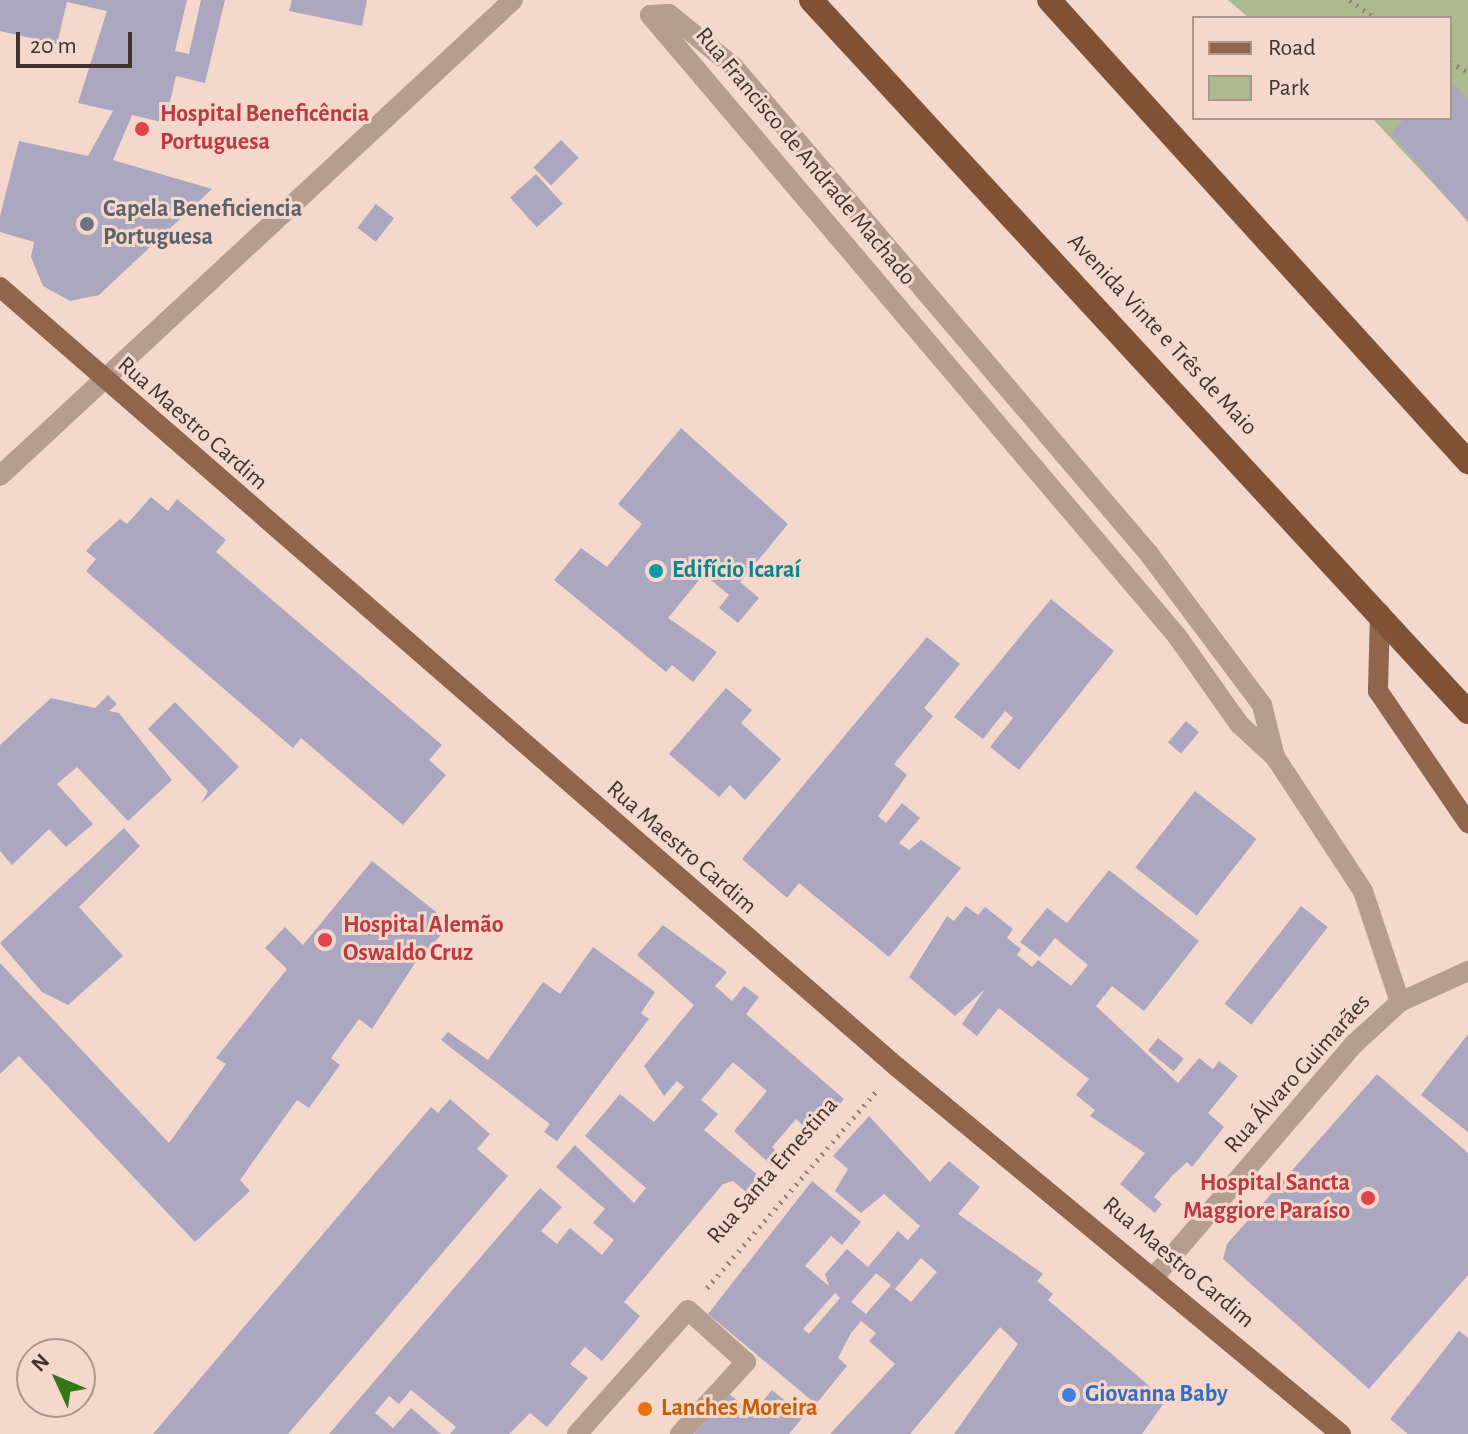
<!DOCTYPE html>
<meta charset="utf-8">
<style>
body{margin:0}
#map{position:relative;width:1468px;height:1434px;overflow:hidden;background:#f3d8cb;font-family:"Alegreya Sans",sans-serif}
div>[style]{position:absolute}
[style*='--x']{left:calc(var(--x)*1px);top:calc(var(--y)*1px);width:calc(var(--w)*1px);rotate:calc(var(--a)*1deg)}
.green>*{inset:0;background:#acba92}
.building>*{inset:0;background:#aca7c0;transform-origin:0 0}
.path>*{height:5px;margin-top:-2.5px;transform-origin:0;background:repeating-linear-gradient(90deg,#95837a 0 2px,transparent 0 8px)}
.minor>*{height:20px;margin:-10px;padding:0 10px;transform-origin:10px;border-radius:10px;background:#b59d8f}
.major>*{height:20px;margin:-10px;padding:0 10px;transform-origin:10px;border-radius:10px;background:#8f654c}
.highway>*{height:24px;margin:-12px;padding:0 12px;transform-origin:12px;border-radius:12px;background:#805134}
.dots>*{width:22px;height:22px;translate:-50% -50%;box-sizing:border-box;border:4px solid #f3d8cb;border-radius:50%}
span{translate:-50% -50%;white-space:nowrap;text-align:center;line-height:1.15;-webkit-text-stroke:6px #f3d8cb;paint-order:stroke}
.health-label{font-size:24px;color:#be3a42;font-weight:700}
.left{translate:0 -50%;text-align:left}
.right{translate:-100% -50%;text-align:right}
.street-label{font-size:24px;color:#3f342f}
.worship-label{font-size:24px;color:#5b616d;font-weight:700}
.culture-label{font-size:24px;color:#0d838f;font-weight:700}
.shop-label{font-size:24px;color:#366cbe;font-weight:700}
.food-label{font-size:24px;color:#c56008;font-weight:700}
.legend{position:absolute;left:1192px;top:16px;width:260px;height:104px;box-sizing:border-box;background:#f3d8cb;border:2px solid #ab968d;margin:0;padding:10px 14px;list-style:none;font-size:24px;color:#3f342f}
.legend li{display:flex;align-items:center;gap:16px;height:40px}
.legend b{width:40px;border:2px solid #ab968d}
.north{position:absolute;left:16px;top:1338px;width:80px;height:80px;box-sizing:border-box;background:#f3d8cb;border:2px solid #ab968d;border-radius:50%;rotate:314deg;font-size:22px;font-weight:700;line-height:32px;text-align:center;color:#3f342f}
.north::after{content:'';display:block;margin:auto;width:28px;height:36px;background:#337718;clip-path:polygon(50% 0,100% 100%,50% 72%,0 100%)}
.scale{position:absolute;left:16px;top:32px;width:116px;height:36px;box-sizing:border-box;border:4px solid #3f342f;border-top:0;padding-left:10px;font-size:24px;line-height:28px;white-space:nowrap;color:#3f342f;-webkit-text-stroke:6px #f3d8cb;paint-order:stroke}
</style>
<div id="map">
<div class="green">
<i style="clip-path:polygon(1228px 0,1468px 0,1468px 221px,1372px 118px,1450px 118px,1450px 18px,1249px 18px)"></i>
</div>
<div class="building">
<i style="clip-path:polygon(0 0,187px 0,175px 51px,189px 54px,201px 0,225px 0,205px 83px,176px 76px,165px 123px,132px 115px,113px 160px,212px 189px,99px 295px,70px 301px,43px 286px,31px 257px,34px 242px,0 232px,0 216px,19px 141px,88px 156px,113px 111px,78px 103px,107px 11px,67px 2px,57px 44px,0 31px)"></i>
<i style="clip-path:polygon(292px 0,367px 0,362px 26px,289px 11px)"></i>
<i style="clip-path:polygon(1456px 86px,1468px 100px,1468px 222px,1391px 133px,1405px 118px,1450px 118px,1450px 87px)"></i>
<i style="left:561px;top:140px;width:25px;height:39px;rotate:45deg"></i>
<i style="left:536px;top:174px;width:40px;height:35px;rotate:48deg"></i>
<i style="left:376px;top:204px;width:23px;height:30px;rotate:38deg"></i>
<i style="clip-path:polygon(681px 428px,788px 524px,740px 582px,759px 598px,738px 623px,719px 608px,729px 595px,704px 574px,668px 618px,717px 652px,693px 682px,672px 665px,666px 672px,554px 580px,581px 548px,607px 567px,642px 524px,618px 504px)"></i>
<i style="clip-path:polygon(151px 497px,168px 511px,177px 499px,226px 540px,216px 552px,442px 745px,429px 760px,446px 775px,403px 825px,301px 738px,293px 748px,86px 571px,96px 559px,86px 551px,93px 543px,120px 519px,127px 524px)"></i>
<i style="clip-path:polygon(1051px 599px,1114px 651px,1019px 770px,990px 747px,1013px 718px,1005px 711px,983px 739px,954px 717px)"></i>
<i style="clip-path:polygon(927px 637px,960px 664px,924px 708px,933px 716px,894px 764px,907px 775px,878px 816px,886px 823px,902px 803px,920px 818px,899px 843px,909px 850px,921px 840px,961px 868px,889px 957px,799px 883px,787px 898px,742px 859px)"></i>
<i style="clip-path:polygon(726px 688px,752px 710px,741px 723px,781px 759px,745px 800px,730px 785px,719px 797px,669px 754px)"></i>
<i style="clip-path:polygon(108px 695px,117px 704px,109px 711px,119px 713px,172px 780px,128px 821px,77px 767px,57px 784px,93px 824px,66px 847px,49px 829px,12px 865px,0 851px,0 745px,51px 698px,95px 708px)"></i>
<i style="clip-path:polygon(175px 702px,239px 767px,201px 804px,208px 791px,148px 729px)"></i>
<i style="left:1186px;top:721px;width:17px;height:28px;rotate:40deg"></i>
<i style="left:1195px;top:791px;width:78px;height:97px;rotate:38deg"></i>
<i style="clip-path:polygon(124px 828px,140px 846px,79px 907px,123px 956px,68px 1005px,42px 992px,0 943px)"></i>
<i style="clip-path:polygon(372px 861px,451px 924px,415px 963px,372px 1029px,359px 1019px,331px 1058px,340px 1065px,309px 1108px,297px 1100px,240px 1180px,250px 1191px,195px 1242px,19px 1056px,0 1074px,0 963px,169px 1143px,226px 1064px,216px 1058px,287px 969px,265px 948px,285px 927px,303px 945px)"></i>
<i style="clip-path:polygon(1109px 870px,1199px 941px,1144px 1011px,1112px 986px,1096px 1006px,1178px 1083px,1199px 1058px,1213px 1069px,1219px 1061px,1238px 1076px,1208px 1113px,1224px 1127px,1192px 1167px,1187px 1162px,1172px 1176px,1154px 1197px,1162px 1204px,1155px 1213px,1120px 1184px,1145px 1153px,1090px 1116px,1095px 1110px,1076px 1095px,1089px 1079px,999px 1008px,977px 1036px,962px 1024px,985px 989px,955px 1016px,909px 977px,947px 916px,954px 921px,966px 906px,978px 915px,985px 907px,1013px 929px,1007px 938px,1021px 949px,1017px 955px,1032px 967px,1038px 960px,1071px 986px,1088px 965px,1055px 938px,1040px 957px,1020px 942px,1047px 908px,1067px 923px)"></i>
<i style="left:1301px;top:906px;width:34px;height:124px;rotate:38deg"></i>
<i style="clip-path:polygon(663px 925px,727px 972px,715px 986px,732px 1001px,744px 986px,759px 997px,746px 1014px,844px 1099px,814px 1135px,796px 1119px,772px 1147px,781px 1155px,772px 1166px,734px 1131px,767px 1091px,733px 1062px,701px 1100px,718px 1114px,704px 1130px,771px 1186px,758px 1202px,733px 1181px,723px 1184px,624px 1302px,640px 1316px,602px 1361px,585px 1347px,570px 1364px,588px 1378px,547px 1427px,530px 1413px,509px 1434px,450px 1434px,456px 1427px,411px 1390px,399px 1404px,389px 1396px,375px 1413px,393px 1428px,411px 1408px,441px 1434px,329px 1434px,540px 1188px,562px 1207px,541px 1231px,557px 1244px,570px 1228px,602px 1255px,614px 1240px,593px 1223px,605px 1209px,556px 1167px,575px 1145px,634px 1203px,646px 1188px,585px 1136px,620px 1094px,654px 1122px,684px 1087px,677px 1081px,664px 1096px,644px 1066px,694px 1005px,637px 955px)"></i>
<i style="clip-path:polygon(593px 947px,655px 992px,641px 1013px,649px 1019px,557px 1141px,544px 1132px,550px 1124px,441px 1040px,448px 1032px,488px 1060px,543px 982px,560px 994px)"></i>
<i style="clip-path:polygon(1468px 1034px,1468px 1132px,1421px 1095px)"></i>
<i style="left:1158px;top:1038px;width:33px;height:16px;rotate:39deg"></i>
<i style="clip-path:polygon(1377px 1074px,1468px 1153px,1468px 1275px,1369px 1389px,1223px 1259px,1227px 1244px)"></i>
<i style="clip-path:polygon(450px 1099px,490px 1134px,477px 1149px,508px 1176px,288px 1434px,153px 1434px,431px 1107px,438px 1113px)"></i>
<i style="clip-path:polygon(evenodd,869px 1116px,930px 1182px,949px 1161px,980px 1187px,958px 1214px,1043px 1274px,1037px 1281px,1053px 1294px,1048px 1300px,1166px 1400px,1142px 1434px,954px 1434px,1018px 1344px,1000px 1327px,910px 1434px,830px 1434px,895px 1364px,869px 1341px,876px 1333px,861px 1321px,851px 1333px,838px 1358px,847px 1366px,816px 1404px,708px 1314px,812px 1181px,861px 1222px,842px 1245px,831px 1236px,805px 1266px,829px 1286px,825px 1274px,847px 1249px,868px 1267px,898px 1231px,908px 1240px,920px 1226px,884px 1194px,861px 1213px,835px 1191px,848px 1169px,833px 1156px,869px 1116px,921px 1258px,937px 1272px,911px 1302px,895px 1289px,921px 1258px,869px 1116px,876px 1273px,891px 1285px,866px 1314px,851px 1302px,876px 1273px,869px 1116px,835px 1293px,840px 1298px,809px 1334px,803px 1329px,835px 1293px)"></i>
<i style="clip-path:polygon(1459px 1331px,1468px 1338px,1468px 1434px,1408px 1434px,1390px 1419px)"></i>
<i style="clip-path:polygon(772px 1390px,804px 1416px,789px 1434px,694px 1434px,729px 1394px,753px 1413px)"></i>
</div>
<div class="path">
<i style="--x:1350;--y:0;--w:31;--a:36"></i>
<i style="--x:1450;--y:62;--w:21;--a:29"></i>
<i style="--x:707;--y:1288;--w:262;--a:-49.3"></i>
</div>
<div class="minor">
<i style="--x:650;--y:15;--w:814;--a:49.68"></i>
<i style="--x:1177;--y:636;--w:108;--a:54.8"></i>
<i style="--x:1239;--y:724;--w:49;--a:42.5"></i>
<i style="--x:1275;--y:757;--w:160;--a:56.7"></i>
<i style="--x:1363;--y:891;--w:117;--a:71.6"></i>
<i style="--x:650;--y:15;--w:19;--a:-3"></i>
<i style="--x:669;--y:14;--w:82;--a:39.1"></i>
<i style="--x:733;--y:66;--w:641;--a:49.55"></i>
<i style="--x:1149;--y:554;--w:189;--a:53.2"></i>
<i style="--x:1262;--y:705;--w:54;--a:76"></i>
<i style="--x:0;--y:476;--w:700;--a:-42.86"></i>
<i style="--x:1155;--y:1276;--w:306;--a:-49.4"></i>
<i style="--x:1354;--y:1044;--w:62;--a:-42.4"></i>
<i style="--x:1400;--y:1002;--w:75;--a:-24.5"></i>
<i style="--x:577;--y:1434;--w:166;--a:-48.2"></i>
<i style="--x:688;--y:1310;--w:78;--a:41.9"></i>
<i style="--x:746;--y:1362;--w:98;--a:132.5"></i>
</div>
<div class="major">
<i style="--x:0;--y:287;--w:1189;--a:41.01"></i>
<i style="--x:897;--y:1067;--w:576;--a:39.58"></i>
<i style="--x:1380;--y:613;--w:78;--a:91.5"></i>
<i style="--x:1378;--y:691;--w:160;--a:55.7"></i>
</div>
<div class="highway">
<i style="--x:811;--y:0;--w:969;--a:47.3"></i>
<i style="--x:1049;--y:0;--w:624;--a:47.79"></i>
</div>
<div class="dots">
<i style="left:142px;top:129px;background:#e0444e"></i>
<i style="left:87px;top:224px;background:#6b7280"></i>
<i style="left:656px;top:571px;background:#0f9aa8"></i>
<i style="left:325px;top:940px;background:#e0444e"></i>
<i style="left:1368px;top:1198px;background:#e0444e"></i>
<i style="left:1069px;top:1395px;background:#3f7fe0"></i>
<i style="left:645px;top:1409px;background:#e8710a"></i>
</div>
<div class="health-label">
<span class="left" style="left:160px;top:129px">Hospital Beneficência<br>Portuguesa</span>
<span class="left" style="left:343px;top:940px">Hospital Alemão<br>Oswaldo Cruz</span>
<span class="right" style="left:1350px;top:1198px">Hospital Sancta<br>Maggiore Paraíso</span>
</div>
<div class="street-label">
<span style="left:805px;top:157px;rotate:50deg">Rua Francisco de Andrade Machado</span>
<span style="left:1162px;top:335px;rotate:47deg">Avenida Vinte e Três de Maio</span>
<span style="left:192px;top:424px;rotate:41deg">Rua Maestro Cardim</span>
<span style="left:681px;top:848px;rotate:41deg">Rua Maestro Cardim</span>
<span style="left:1298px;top:1074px;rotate:-48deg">Rua Álvaro Guimarães</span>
<span style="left:773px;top:1171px;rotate:-49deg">Rua Santa Ernestina</span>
<span style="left:1178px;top:1263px;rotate:40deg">Rua Maestro Cardim</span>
</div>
<div class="worship-label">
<span class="left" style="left:103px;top:224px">Capela Beneficiencia<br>Portuguesa</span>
</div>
<div class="culture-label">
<span class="left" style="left:672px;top:571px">Edifício Icaraí</span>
</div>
<div class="shop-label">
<span class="left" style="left:1085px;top:1395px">Giovanna Baby</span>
</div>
<div class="food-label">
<span class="left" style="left:661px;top:1409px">Lanches Moreira</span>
</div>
<ul class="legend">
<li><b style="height:10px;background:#8f654c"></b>Road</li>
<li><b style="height:22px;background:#acba92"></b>Park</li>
</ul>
<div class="north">N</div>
<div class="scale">20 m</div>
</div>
